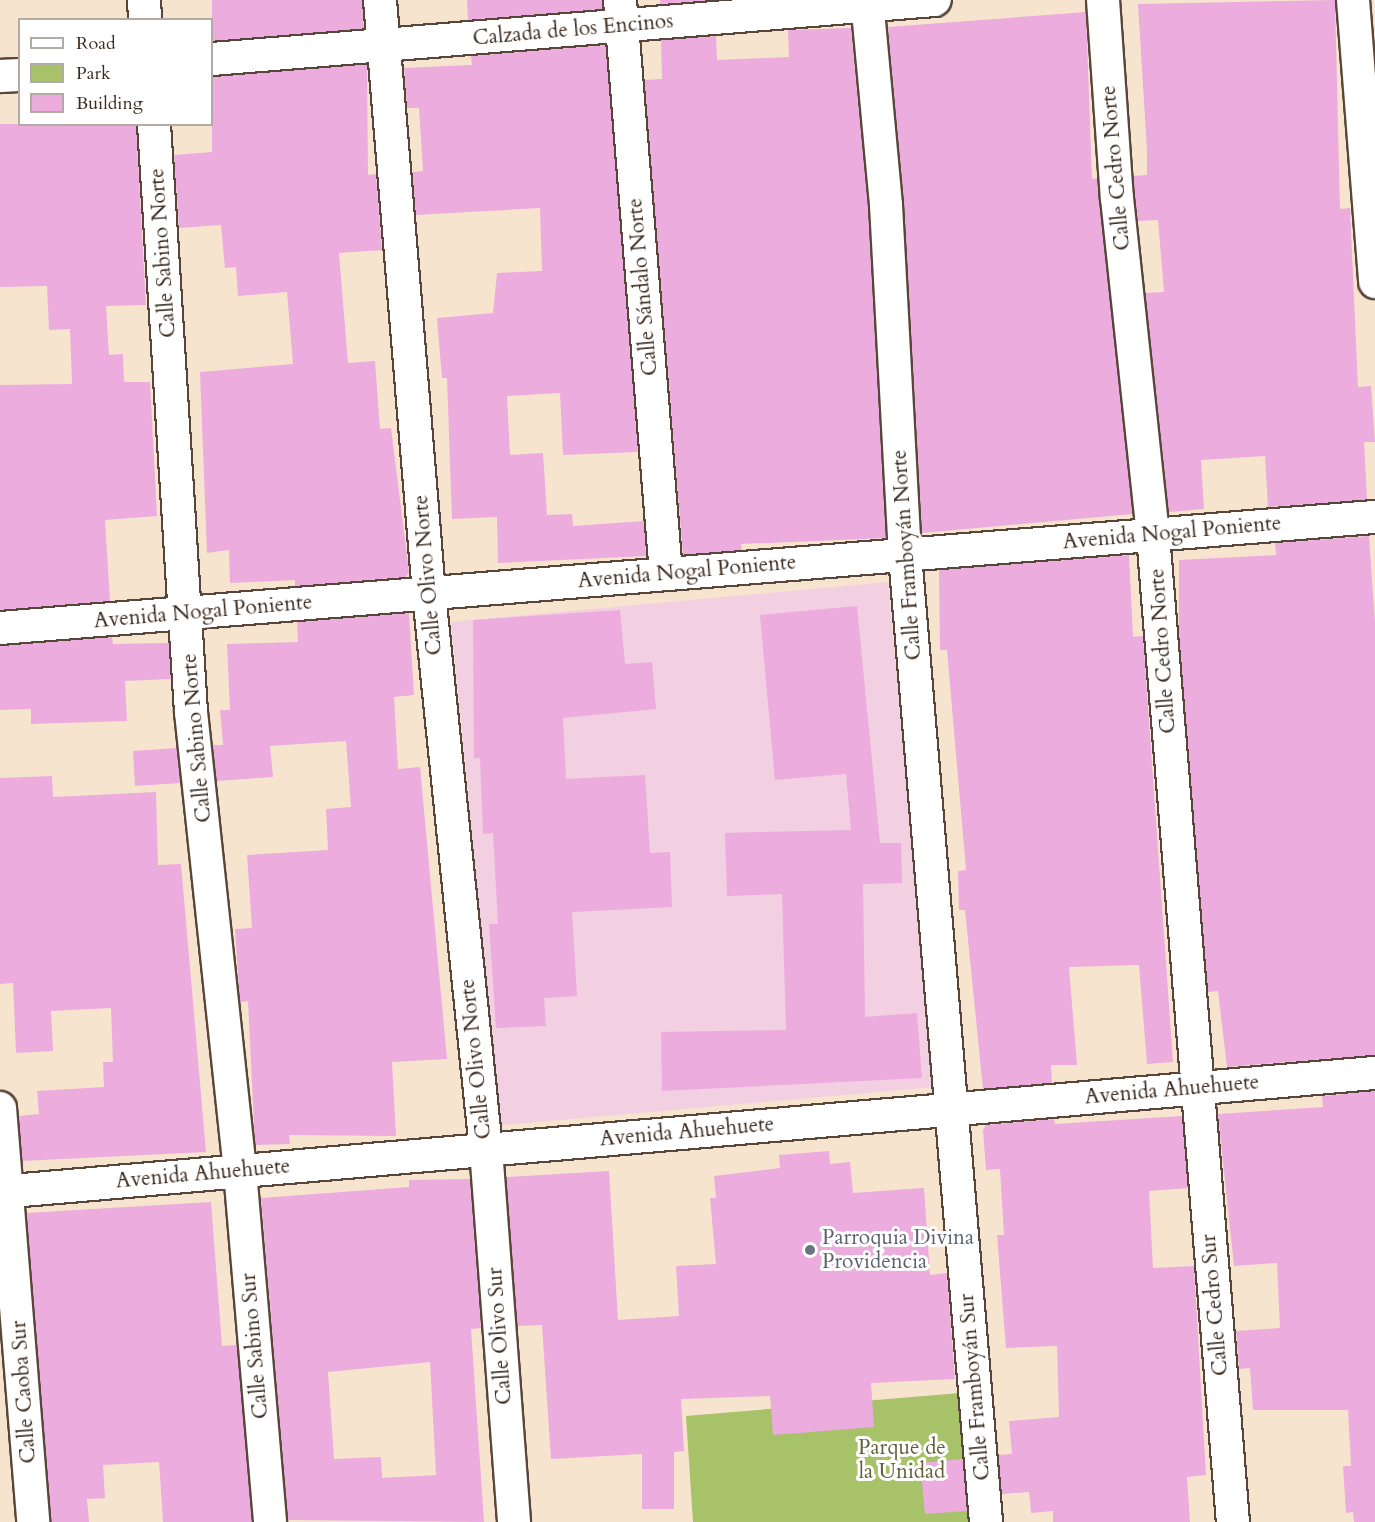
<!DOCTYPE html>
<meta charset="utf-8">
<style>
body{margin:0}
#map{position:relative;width:1375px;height:1522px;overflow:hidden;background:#f7e4cf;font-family:Cardo,serif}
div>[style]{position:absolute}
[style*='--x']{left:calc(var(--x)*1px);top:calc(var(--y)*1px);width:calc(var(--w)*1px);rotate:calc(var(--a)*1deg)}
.built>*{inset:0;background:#f2cfe1}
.green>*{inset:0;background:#a7c269}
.building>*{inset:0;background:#ecacde}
.roads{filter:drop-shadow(2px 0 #574639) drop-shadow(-2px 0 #574639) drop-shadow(0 2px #574639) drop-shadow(0 -2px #574639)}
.minor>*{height:32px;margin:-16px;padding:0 16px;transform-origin:16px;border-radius:16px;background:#fff}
.dots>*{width:16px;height:16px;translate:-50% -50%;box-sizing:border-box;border:3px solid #fff;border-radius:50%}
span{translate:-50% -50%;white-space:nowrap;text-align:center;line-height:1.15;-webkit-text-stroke:6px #fff;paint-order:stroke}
.street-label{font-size:21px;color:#3b2a1e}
.worship-label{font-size:21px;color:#5b616d}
.left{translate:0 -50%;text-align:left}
.park-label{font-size:21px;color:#615f38}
.legend{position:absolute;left:18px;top:18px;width:195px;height:108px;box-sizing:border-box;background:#fff;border:2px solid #b1aaa5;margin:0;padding:8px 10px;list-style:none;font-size:18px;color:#3b2a1e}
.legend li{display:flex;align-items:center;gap:12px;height:30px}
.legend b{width:30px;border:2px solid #b1aaa5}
</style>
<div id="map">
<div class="built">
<div style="clip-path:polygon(888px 582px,935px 1087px,501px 1125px,451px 622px)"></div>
</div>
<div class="green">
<div style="clip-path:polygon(960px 1393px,971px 1522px,693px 1522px,686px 1416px)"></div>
</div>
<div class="building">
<div style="clip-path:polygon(212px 0,362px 0,364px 29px,212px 41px)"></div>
<div style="clip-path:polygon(467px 0,602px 0,603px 9px,468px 20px)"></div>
<div style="clip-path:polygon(660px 0,714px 0,660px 4px)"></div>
<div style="clip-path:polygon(1335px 0,1340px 209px,1350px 208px,1358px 387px,1371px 386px,1375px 442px,1364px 442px,1367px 500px,1268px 507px,1265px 456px,1201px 460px,1204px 509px,1169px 512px,1145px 293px,1164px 292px,1158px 220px,1138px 221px,1133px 176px,1147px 175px,1147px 151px,1138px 4px)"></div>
<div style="clip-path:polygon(1086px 12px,1092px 179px,1098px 178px,1133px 514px,922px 533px,904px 204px,888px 27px)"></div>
<div style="clip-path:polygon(851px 28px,868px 206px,886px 538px,741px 544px,742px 550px,683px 555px,644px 80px,662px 79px,661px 40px,716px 36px,717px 60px,789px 57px,788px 30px)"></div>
<div style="clip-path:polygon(606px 45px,638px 452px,563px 455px,560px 393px,507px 396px,510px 455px,543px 453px,547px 515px,572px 514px,573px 526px,644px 521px,646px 556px,498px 563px,497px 517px,452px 519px,447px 378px,442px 378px,437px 318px,493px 313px,497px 273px,542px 271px,540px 208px,416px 215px,412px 172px,423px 171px,419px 108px,407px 108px,404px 68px,472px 65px,471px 56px)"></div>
<div style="clip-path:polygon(367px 64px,368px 175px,376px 174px,382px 250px,339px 253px,348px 363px,375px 361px,380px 429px,391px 428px,409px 572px,406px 577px,295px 586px,295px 580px,230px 583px,229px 550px,207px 553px,200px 372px,293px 364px,287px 292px,238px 296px,236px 267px,225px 268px,221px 225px,179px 228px,174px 155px,212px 152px,212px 77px)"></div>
<div style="clip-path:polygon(0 124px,136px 124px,146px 305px,106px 306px,109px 355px,123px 354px,124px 382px,150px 382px,157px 516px,105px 520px,110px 601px,0 610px,0 385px,72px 384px,70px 329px,49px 330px,47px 286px,0 287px)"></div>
<div style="clip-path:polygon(1369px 536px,1375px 623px,1375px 1055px,1227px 1067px,1218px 991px,1208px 992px,1179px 635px,1179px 560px,1276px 555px,1275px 543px)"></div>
<div style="clip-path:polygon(1129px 555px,1133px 637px,1143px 636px,1173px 1062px,1147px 1064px,1139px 965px,1069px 967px,1077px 1065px,1051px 1065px,1052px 1083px,983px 1089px,965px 910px,959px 910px,958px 871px,966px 870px,947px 650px,940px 650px,939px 570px)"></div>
<div style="clip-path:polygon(857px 606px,880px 843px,901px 843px,902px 883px,863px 884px,865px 1017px,917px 1013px,922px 1078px,662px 1091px,661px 1032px,786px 1030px,782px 894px,727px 896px,725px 833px,851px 830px,846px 774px,775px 780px,760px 615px)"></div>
<div style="clip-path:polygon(620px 610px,625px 664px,652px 662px,656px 709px,563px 718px,566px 779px,645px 775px,650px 853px,670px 852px,672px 907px,572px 912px,577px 996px,544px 998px,546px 1026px,496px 1028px,489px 924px,498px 924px,493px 833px,483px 834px,480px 758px,474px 758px,473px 620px)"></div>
<div style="clip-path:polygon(409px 613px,414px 695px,394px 697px,398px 769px,420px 767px,447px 1059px,392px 1062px,396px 1136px,289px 1135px,290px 1144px,255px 1145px,248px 1001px,240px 1002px,235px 929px,252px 928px,247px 855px,328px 850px,326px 809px,351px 807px,346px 741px,270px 746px,273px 777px,216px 781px,213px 745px,223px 745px,220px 710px,230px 710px,227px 644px,298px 642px,297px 622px)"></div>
<div style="clip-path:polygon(112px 637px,113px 644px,169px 643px,171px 679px,125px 681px,127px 721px,31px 724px,31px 709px,0 710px,0 646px)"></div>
<div style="clip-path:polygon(177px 748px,181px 783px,135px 786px,133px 751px)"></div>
<div style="clip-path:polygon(52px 776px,53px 797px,156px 792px,158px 865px,181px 864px,206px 1152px,22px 1161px,19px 1116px,39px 1114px,37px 1091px,104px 1087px,103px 1062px,113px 1062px,111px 1008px,51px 1011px,53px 1051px,16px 1053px,13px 983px,0 984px,0 778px)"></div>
<div style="clip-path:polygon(1375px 1091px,1375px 1522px,1354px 1522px,1353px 1512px,1346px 1513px,1343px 1466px,1351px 1466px,1348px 1410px,1253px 1410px,1250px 1368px,1239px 1369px,1236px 1331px,1280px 1328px,1277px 1263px,1234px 1266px,1218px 1114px,1323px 1107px,1322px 1096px)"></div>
<div style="clip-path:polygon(1182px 1116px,1188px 1188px,1149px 1191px,1153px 1268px,1194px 1266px,1206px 1475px,1187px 1477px,1190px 1522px,1053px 1522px,1053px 1511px,1031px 1513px,1029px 1492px,1002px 1494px,998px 1455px,1012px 1454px,1009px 1421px,1059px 1417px,1057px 1346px,1006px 1348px,997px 1235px,1004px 1235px,1000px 1169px,986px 1170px,983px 1130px,986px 1125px,1054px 1119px,1055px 1124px)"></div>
<div style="clip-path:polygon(829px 1151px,830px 1164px,850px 1162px,853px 1193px,924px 1188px,930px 1275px,947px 1273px,955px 1379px,871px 1383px,874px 1427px,773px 1435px,770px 1396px,681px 1399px,684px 1451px,674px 1452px,674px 1509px,642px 1509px,642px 1454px,551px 1459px,542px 1325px,517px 1326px,506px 1177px,609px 1171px,618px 1320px,679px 1316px,676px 1266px,716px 1264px,710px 1198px,716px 1198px,714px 1176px,780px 1168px,779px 1155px)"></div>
<div style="clip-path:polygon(evenodd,470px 1179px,481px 1328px,471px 1329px,484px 1522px,288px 1520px,261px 1198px,409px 1187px,409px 1180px,470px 1179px,430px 1362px,436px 1475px,382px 1478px,381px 1457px,334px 1459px,328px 1372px,430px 1362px)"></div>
<div style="clip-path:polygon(211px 1202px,222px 1346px,237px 1345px,252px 1522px,163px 1522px,159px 1462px,103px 1465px,105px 1498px,87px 1499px,89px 1522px,51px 1522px,26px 1213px)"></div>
<div style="clip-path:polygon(963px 1459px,967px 1511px,925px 1514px,920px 1463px)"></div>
</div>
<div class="roads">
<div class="minor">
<div style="--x:144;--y:0;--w:20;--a:87"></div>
<div style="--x:380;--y:0;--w:596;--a:85.28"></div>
<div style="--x:429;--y:594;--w:558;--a:84.14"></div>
<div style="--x:486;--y:1149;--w:374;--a:85.7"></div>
<div style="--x:620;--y:0;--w:576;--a:85.42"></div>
<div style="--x:867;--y:0;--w:206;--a:84.7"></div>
<div style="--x:886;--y:205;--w:351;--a:86.9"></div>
<div style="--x:905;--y:555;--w:970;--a:85.21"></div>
<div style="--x:1103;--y:0;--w:198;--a:86"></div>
<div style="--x:1117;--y:198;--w:339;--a:83.9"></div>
<div style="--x:1153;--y:535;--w:990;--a:85.37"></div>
<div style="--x:1353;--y:0;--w:283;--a:85.5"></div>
<div style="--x:212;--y:59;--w:725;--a:-4.67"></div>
<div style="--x:0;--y:76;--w:20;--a:-3"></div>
<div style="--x:154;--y:124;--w:589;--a:86.4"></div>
<div style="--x:191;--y:712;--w:462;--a:83.9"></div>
<div style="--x:240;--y:1171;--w:352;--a:85.1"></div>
<div style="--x:0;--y:628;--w:1379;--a:-4.62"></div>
<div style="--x:0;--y:1108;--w:415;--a:85.4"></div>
<div style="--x:0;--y:1192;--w:1380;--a:-4.95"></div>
</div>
</div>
<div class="dots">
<div style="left:810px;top:1250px;background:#6b7280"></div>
</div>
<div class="street-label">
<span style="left:573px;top:30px;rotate:-5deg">Calzada de los Encinos</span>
<span style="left:1116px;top:168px;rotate:-95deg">Calle Cedro Norte</span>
<span style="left:163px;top:253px;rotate:-94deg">Calle Sabino Norte</span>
<span style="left:643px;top:287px;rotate:-95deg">Calle Sándalo Norte</span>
<span style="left:1172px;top:533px;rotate:-5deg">Avenida Nogal Poniente</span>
<span style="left:907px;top:555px;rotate:-94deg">Calle Framboyán Norte</span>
<span style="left:687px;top:572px;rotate:-5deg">Avenida Nogal Poniente</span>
<span style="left:428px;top:575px;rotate:-95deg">Calle Olivo Norte</span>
<span style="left:203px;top:612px;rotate:-5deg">Avenida Nogal Poniente</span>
<span style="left:1163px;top:651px;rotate:-94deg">Calle Cedro Norte</span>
<span style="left:197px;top:738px;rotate:-95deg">Calle Sabino Norte</span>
<span style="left:476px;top:1059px;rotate:-96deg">Calle Olivo Norte</span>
<span style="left:1172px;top:1090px;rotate:-5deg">Avenida Ahuehuete</span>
<span style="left:687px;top:1132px;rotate:-5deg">Avenida Ahuehuete</span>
<span style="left:203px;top:1174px;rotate:-5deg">Avenida Ahuehuete</span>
<span style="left:1215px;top:1305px;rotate:-95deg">Calle Cedro Sur</span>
<span style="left:500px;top:1336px;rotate:-94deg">Calle Olivo Sur</span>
<span style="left:255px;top:1346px;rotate:-95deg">Calle Sabino Sur</span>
<span style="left:975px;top:1387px;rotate:-95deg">Calle Framboyán Sur</span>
<span style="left:24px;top:1392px;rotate:-94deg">Calle Caoba Sur</span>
</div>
<div class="worship-label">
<span class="left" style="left:822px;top:1250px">Parroquia Divina<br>Providencia</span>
</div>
<div class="park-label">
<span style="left:902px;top:1460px">Parque de<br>la Unidad</span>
</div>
<ul class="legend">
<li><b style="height:8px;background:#fff"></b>Road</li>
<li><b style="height:16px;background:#a7c269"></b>Park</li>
<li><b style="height:16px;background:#ecacde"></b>Building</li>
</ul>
</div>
